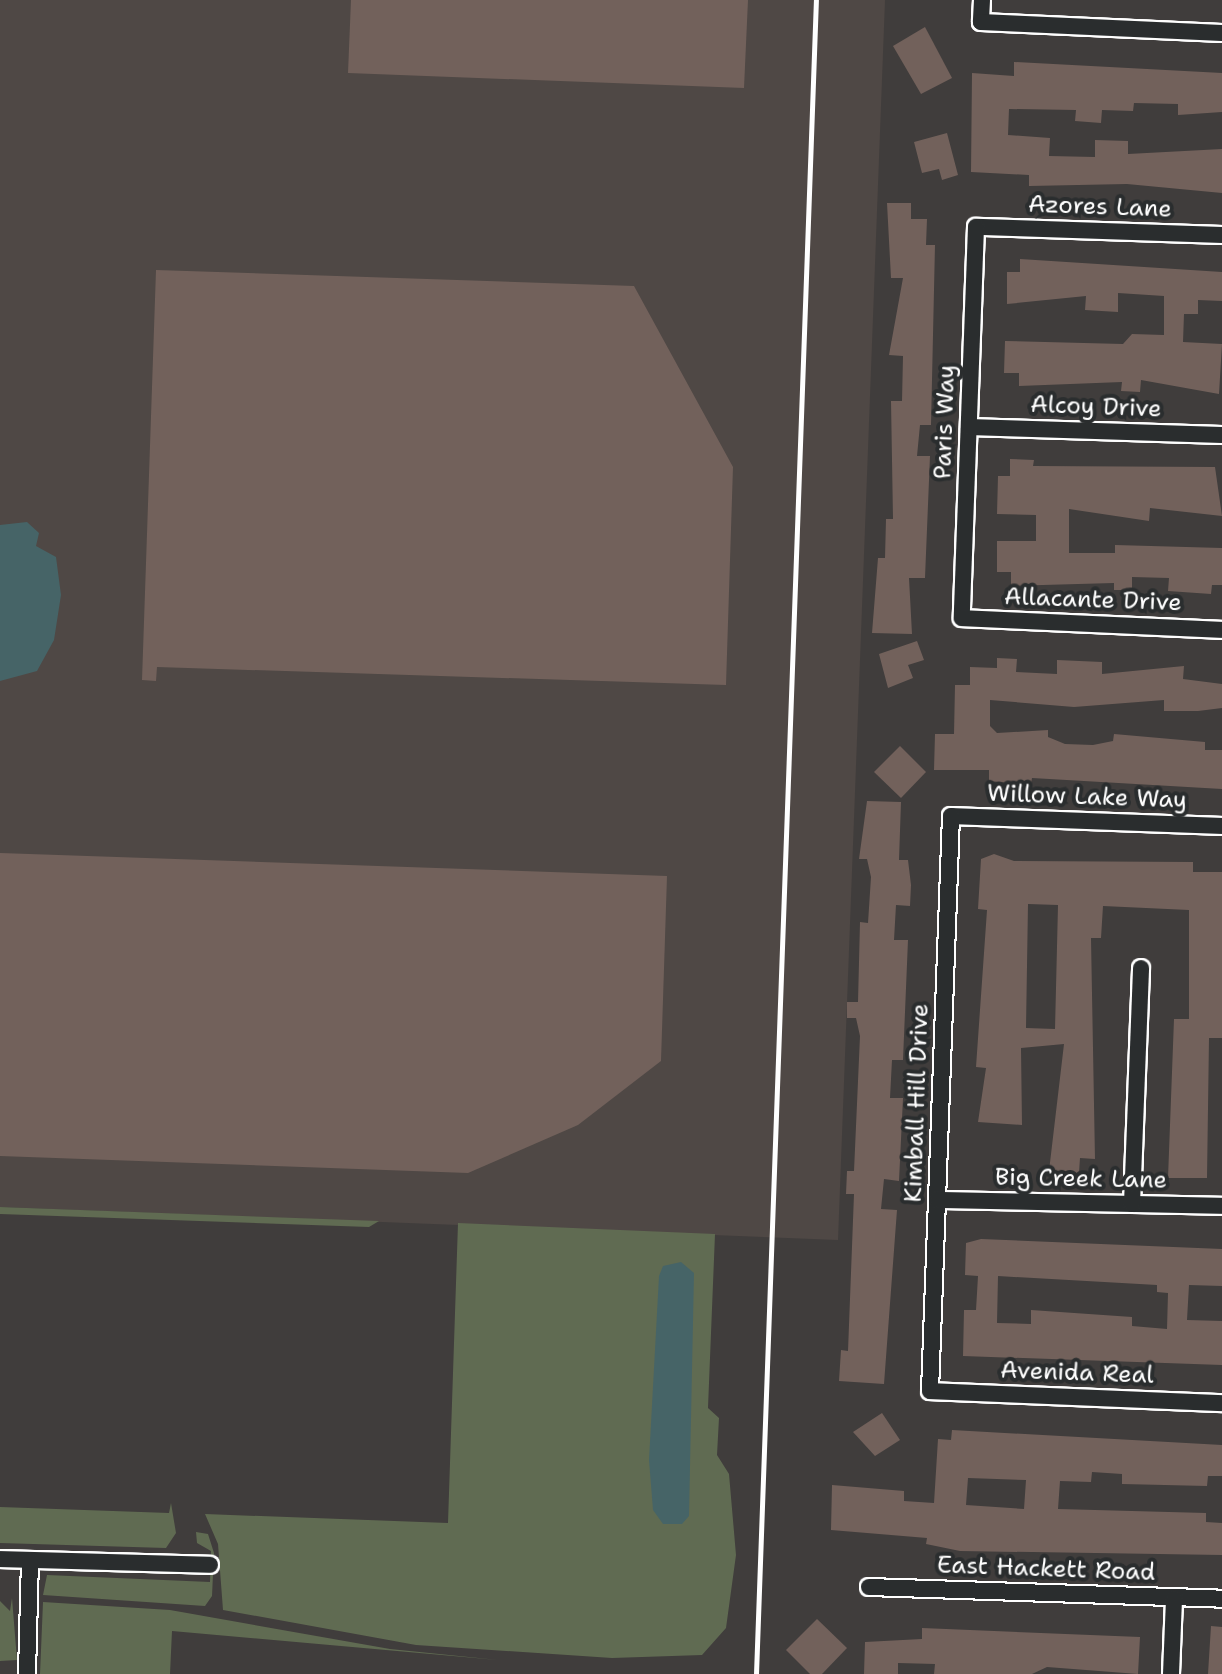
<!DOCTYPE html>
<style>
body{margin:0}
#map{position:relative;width:1222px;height:1674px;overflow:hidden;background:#403d3c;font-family:"Shantell Sans",sans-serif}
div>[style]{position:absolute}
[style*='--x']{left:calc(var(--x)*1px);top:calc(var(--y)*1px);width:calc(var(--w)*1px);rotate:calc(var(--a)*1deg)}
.built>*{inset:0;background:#4f4845}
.green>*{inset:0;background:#606b52}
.water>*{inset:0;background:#466467}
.building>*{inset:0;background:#72615b}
.roads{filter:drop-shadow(2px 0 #fff) drop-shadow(-2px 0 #fff) drop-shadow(0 2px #fff) drop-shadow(0 -2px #fff)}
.street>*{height:16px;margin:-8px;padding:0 8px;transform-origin:8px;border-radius:8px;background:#2a2d2e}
.rail>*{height:5px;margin:-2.5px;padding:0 2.5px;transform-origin:2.5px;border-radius:2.5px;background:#fff}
span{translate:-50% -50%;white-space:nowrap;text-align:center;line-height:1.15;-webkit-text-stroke:8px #2a2d2e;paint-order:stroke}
.street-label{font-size:24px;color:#fff}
</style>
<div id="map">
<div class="built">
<div style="clip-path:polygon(0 0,885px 0,838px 1240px,0 1207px)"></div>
</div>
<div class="green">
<div style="clip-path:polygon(0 1207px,379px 1221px,369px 1227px,0 1214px)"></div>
<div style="clip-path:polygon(458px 1223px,715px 1234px,708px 1408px,719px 1418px,717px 1455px,729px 1474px,736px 1555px,726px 1628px,702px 1655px,612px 1658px,416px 1645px,223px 1610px,218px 1544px,205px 1514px,448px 1523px)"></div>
<div style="clip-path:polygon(171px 1503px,176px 1533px,166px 1548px,0 1543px,0 1507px,169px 1513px)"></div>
<div style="clip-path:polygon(196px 1532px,208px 1534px,214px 1553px,212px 1596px,205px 1606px,43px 1595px,47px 1575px,210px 1582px,211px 1551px,197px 1543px)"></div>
<div style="clip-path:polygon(12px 1598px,17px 1660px,0 1661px,0 1601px,10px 1611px)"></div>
<div style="clip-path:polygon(43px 1602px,170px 1610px,390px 1649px,498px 1660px,172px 1631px,170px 1674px,40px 1674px)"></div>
</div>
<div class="water">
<div style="clip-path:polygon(27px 522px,39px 533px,36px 546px,56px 557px,61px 595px,54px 640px,37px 671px,0 681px,0 525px)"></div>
<div style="clip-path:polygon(681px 1262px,694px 1273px,689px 1516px,682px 1524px,663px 1524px,653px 1510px,649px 1460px,659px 1276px,663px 1266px)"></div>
</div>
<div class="building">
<div style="clip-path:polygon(351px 0,748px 0,744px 88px,348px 73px)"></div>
<div style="clip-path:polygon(925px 27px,952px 78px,921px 94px,893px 46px)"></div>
<div style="clip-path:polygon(1014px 62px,1222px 73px,1222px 112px,1178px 115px,1178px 104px,1134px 103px,1133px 111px,1102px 110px,1101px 123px,1075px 121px,1076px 110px,1009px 109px,1008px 135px,1050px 138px,1049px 156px,1095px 157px,1095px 140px,1128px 141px,1128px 154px,1222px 149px,1222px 193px,1127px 184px,1029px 186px,1029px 175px,971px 172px,972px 73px,1014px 76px)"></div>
<div style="clip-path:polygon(947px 133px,958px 175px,942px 180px,939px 169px,922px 173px,914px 142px)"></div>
<div style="clip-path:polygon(887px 203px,911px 203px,911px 219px,927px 219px,926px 245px,935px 245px,931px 425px,920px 425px,917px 456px,930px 456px,925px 578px,909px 578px,912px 634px,872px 633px,878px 558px,885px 558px,886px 519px,893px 519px,891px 401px,902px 401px,903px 356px,889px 355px,903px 278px,891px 278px)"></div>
<div style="clip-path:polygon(1020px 259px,1222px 272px,1222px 301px,1198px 300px,1198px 314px,1184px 314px,1183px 342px,1222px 344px,1219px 394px,1141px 380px,1140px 392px,1121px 391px,1122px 382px,1019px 386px,1019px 373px,1004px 373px,1005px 341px,1123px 344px,1132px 334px,1164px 335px,1164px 296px,1118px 293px,1118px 312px,1085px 310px,1086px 296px,1007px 304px,1007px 272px,1020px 272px)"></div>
<div style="clip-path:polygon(156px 270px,634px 286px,733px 467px,726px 685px,157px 667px,156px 681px,142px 680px)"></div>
<div style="clip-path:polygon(1010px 459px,1034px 460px,1033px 466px,1215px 467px,1222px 516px,1150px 508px,1149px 521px,1069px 509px,1069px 553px,1115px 553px,1115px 545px,1222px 548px,1222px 585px,1212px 585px,1211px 594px,1168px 591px,1169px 578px,1132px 577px,1132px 590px,1114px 590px,1114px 583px,1011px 586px,1011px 572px,997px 572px,997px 541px,1036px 541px,1036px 515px,997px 514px,998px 476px,1010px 476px)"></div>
<div style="clip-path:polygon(917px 641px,924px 660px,908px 665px,913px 678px,888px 688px,879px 654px)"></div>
<div style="clip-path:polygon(997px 658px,1017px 659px,1016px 672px,1057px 674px,1057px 660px,1102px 662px,1102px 674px,1184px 666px,1183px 679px,1222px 684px,1222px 708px,1198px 711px,1164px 711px,1164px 700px,1074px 707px,990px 700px,990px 726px,997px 733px,1048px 730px,1048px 737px,1065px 744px,1093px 745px,1113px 741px,1114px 734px,1205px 742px,1205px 750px,1222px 750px,1222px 789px,1032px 778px,1031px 784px,1012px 783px,989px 781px,989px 770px,934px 770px,935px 734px,954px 734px,955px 685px,970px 685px,970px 667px,997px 668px)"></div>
<div style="clip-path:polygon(900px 746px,926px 772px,901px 798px,874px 772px)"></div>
<div style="clip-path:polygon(867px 801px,901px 802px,899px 860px,908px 860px,911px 885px,910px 906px,896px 905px,894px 940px,908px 940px,903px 1060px,892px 1060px,890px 1098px,903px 1098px,899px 1181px,884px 1179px,881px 1209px,897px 1210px,884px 1384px,839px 1381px,841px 1350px,848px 1351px,854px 1194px,846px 1194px,847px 1171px,854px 1171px,860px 1036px,856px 1018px,847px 1018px,847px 1002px,858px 1002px,860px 922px,868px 923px,871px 877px,867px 859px,859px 859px)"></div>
<div style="clip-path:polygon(0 853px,667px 876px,661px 1061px,578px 1125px,468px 1173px,0 1156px)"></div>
<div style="clip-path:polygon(evenodd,994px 854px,1014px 861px,1193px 862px,1193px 872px,1222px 872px,1222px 1038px,1209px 1038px,1207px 1178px,1168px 1178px,1174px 1019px,1189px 1019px,1189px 910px,1103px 906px,1101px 938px,1091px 938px,1095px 1159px,1080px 1158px,1079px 1173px,1049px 1171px,1064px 1044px,1021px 1048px,1022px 1125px,978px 1122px,986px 1068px,976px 1067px,987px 910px,978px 909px,981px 859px,994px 854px,1028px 904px,1058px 905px,1055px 1029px,1026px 1028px,1028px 904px)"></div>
<div style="clip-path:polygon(evenodd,981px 1239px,1222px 1249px,1222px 1286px,1189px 1285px,1187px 1320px,1222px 1321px,1222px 1365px,963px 1356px,964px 1310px,976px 1310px,978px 1276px,965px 1275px,966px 1243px,981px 1239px,998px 1276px,1157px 1285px,1157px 1292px,1168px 1293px,1167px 1329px,1132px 1326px,1132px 1317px,1031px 1310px,1031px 1324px,997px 1323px,998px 1276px)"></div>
<div style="clip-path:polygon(882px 1413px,900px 1440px,875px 1456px,853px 1432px)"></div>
<div style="clip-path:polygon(evenodd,952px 1430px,1222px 1445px,1222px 1476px,1208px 1476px,1207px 1486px,1122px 1484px,1122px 1474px,1092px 1472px,1091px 1482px,1060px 1481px,1058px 1509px,1206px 1513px,1206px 1522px,1222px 1523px,1222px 1555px,960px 1551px,926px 1544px,927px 1538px,831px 1530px,832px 1485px,904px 1491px,904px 1501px,934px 1503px,938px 1439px,951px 1440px,952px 1430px,968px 1478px,1026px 1480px,1024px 1509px,966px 1505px,968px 1478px)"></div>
<div style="clip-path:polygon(817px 1619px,847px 1648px,822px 1674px,810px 1674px,786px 1650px)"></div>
<div style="clip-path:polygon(1211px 1626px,1222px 1627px,1222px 1674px,1208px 1674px)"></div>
<div style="clip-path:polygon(922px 1628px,1140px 1637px,1138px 1674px,1047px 1667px,1032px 1674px,934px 1674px,935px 1664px,898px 1663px,898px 1674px,864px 1674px,865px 1642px,922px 1639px)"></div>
</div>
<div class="roads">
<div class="street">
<div style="--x:982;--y:0;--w:22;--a:93"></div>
<div style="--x:981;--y:22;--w:241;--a:2.6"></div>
<div style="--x:1222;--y:235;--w:246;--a:-178.1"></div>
<div style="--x:976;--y:227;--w:391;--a:92.1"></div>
<div style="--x:962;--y:618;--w:260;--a:2.6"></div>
<div style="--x:969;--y:427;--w:253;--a:1.8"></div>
<div style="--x:1222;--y:826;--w:271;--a:-177.9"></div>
<div style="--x:951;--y:816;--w:575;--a:92.09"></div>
<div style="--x:930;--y:1391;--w:292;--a:2.4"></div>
<div style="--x:938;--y:1200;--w:284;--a:1.2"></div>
<div style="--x:1132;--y:1204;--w:236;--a:-87.8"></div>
<div style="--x:0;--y:1559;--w:210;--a:1.6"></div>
<div style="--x:869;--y:1587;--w:353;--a:1.9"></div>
<div style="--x:27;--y:1674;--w:114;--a:-88.5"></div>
<div style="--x:1171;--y:1674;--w:76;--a:-87.7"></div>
</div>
</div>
<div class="rail">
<div style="--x:756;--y:1674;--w:1675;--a:-87.95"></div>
</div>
<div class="street-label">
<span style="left:1100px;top:207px;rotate:2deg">Azores Lane</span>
<span style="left:1096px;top:407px;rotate:2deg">Alcoy Drive</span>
<span style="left:945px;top:422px;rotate:-88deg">Paris Way</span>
<span style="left:1093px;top:600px;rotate:2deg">Allacante Drive</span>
<span style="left:1087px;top:797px;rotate:2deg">Willow Lake Way</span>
<span style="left:917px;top:1103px;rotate:-88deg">Kimball Hill Drive</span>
<span style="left:1081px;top:1179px;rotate:1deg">Big Creek Lane</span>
<span style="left:1077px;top:1373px;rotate:2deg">Avenida Real</span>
<span style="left:1046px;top:1569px;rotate:2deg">East Hackett Road</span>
</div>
</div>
